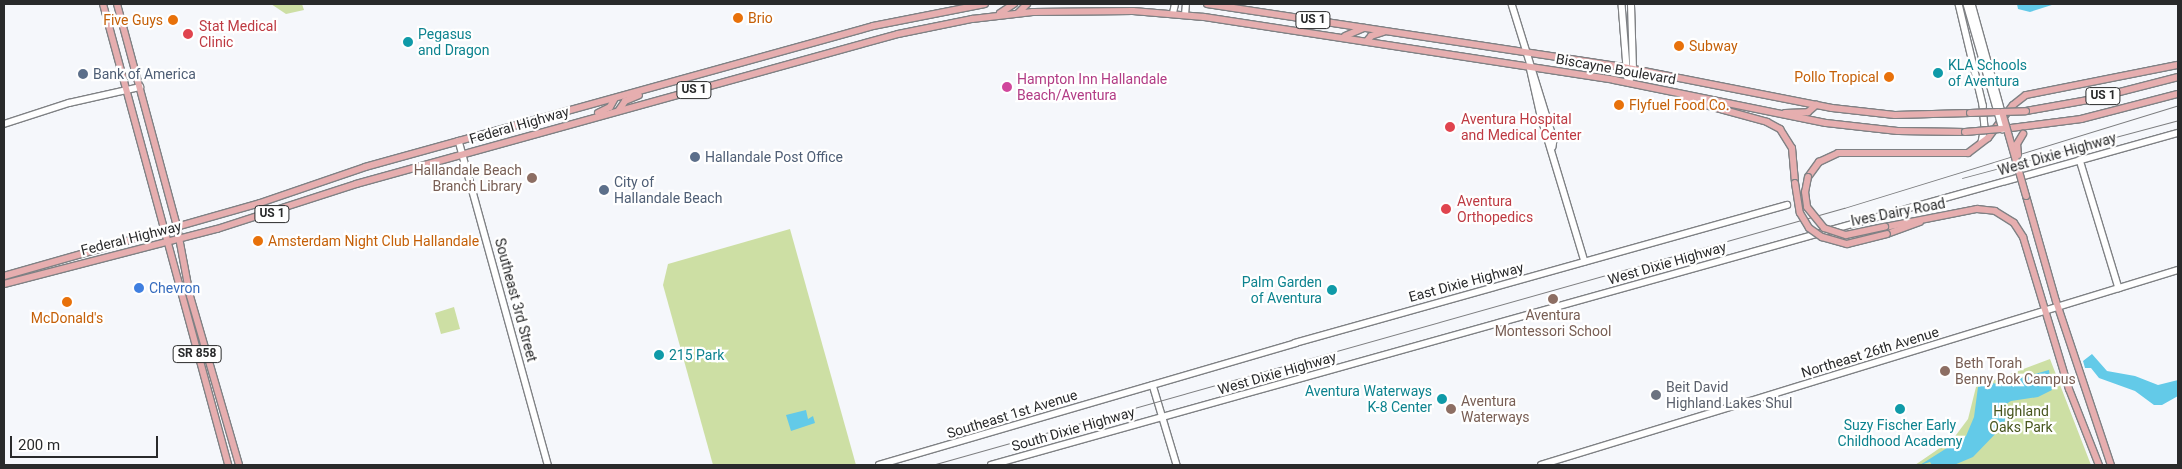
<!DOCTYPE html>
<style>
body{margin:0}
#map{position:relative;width:2182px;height:469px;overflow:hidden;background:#f5f7fb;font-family:Roboto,sans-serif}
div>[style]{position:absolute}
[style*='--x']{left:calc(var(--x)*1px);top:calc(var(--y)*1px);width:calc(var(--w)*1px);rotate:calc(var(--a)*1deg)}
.green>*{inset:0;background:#cddfa4}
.water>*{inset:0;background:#63cae8}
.roads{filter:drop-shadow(1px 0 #7f8184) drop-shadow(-1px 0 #7f8184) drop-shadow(0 1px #7f8184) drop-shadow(0 -1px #7f8184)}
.secondary>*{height:5.5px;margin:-2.75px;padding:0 2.75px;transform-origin:2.75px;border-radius:2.75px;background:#fff}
.primary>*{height:6px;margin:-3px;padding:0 3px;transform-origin:3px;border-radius:3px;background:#e6aeaf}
.rail>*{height:1px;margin:-0.5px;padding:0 0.5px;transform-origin:0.5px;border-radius:0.5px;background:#7c7d7f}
.bridges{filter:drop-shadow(1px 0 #7f8184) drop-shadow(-1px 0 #7f8184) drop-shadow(0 1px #7f8184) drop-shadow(0 -1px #7f8184)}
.secondary-bridge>*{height:5.5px;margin:-2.75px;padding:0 2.75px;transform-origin:2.75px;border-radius:2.75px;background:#fff}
.primary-bridge>*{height:6px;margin:-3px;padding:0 3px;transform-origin:3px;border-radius:3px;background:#e6aeaf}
.dots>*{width:14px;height:14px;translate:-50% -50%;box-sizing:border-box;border:2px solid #fff;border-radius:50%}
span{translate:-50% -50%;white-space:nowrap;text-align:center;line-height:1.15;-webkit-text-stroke:4.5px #fff;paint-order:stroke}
.shield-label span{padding:1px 4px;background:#fff;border:1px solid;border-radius:4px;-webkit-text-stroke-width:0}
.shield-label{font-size:12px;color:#292a2b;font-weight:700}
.food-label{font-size:14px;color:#c56008}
.left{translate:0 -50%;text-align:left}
.right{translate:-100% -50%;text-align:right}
.health-label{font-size:14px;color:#be3a42}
.culture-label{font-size:14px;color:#0d838f}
.street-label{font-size:14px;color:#292a2b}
.service-label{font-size:14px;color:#4e5e75}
.hotel-label{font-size:14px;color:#b23c85}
.education-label{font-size:14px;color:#785e54}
.shop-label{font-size:14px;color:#366cbe}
.worship-label{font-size:14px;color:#5b616d}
.park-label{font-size:14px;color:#48561f}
.frame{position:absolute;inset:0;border:5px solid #292a2b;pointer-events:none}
.scale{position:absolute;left:10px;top:436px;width:148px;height:22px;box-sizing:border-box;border:2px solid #292a2b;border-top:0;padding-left:6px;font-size:15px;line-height:18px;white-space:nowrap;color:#292a2b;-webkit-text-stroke:4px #fff;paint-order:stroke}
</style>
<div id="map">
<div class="green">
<div style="clip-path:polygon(271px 4px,302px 4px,304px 10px,286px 14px)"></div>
<div style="clip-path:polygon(790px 229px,856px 465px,713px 465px,663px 285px,668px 264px)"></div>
<div style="clip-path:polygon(454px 307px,460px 329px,441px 334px,435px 313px)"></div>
<div style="clip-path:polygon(2050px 359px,2091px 465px,1915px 465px,1953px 439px,1968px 419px,1976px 387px)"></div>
</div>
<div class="water">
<div style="clip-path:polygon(2017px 4px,2055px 4px,2030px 12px,2018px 9px)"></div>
<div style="clip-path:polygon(2092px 354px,2107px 371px,2135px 376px,2158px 385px,2178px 380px,2178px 396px,2162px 405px,2154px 405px,2135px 391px,2099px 378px,2091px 368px,2085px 368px,2083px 361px)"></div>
<div style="clip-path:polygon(2049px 370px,2052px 390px,2038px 397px,2011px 401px,2003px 406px,2006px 418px,2002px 427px,1973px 457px,1954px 465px,1932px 465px,1930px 462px,1920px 465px,1966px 436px,1974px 417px,1978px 387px,1990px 383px,2000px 384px)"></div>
<div style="clip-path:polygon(806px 410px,808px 419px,813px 416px,815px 423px,791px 431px,786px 415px)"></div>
</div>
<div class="roads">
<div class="secondary">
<div style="--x:1512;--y:4;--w:142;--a:72.8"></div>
<div style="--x:1554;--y:140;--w:7;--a:98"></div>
<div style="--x:1622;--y:4;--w:76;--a:85.5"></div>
<div style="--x:1959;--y:4;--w:104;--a:76.6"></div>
<div style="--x:1983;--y:105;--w:23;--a:85"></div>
<div style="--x:1985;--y:128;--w:14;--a:102"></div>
<div style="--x:1967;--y:4;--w:112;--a:74"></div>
<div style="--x:1972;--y:4;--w:112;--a:74.5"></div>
<div style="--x:1173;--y:13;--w:9;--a:-77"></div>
<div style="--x:1185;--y:15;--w:11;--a:-85"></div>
<div style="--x:1530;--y:67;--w:50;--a:77.3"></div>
<div style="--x:1541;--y:116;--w:152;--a:73.2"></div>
<div style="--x:1629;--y:83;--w:15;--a:-74"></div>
<div style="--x:1633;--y:69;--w:65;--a:-91.8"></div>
<div style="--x:4;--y:124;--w:68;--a:-17.9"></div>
<div style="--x:69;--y:103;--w:73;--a:-12.7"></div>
<div style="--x:459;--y:141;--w:336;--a:74.6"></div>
<div style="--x:2080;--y:160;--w:134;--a:73.1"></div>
<div style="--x:1153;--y:385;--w:84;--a:73.3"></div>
<div style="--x:879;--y:465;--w:434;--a:-16.3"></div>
<div style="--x:1295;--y:343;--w:511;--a:-15.67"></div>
<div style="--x:991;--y:465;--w:1233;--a:-15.63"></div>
<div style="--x:1541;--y:465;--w:666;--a:-17.02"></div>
</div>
<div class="primary">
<div style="--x:103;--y:4;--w:478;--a:74.8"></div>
<div style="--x:117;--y:4;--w:231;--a:74.9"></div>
<div style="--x:177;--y:227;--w:70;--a:79.3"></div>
<div style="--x:190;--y:296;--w:176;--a:73.8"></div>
<div style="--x:1207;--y:4;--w:416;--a:8.6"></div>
<div style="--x:1618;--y:66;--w:218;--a:11.1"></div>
<div style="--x:1832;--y:108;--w:63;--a:6.3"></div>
<div style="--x:1895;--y:115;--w:75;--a:-1.5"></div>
<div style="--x:1000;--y:13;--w:17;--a:-33"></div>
<div style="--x:1018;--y:13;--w:13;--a:-45"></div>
<div style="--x:1345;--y:36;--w:21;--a:-23"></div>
<div style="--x:1367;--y:41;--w:6;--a:-51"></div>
<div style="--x:1371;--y:36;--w:13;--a:-18"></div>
<div style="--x:1683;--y:96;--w:9;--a:32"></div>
<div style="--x:1691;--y:101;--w:79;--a:15.4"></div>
<div style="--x:1767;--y:122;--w:15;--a:28"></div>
<div style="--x:1780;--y:129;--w:22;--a:58"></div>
<div style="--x:1792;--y:148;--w:35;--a:85"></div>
<div style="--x:619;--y:110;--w:11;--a:-56"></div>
<div style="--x:625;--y:101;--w:15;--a:-23"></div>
<div style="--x:2026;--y:111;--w:63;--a:-10.1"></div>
<div style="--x:2088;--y:100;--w:93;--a:-14.3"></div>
<div style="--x:598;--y:113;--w:13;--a:-27"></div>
<div style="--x:610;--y:107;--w:10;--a:-61"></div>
<div style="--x:1785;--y:113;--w:23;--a:-2"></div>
<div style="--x:1808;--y:112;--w:11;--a:-41"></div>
<div style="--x:2003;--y:129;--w:79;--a:-7.3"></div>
<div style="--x:2081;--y:119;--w:100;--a:-14.5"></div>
<div style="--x:1808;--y:177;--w:19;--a:-54"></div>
<div style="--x:1819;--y:162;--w:21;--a:-25"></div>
<div style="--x:1838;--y:153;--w:130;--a:0"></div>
<div style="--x:1968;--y:153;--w:25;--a:-37"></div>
<div style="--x:1988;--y:138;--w:41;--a:-52.9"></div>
<div style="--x:2013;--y:105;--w:16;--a:-38"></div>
<div style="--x:2026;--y:95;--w:155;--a:-11.2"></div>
<div style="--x:2026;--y:196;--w:109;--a:74.1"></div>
<div style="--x:2056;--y:301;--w:173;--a:71.5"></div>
<div style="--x:1885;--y:227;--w:94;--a:-11.1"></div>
<div style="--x:1977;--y:209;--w:18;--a:6"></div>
<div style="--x:1995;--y:211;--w:22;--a:32"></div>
<div style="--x:2014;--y:223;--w:17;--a:57"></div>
<div style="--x:2023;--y:237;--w:159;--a:73.2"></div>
<div style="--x:2069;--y:389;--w:82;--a:68.5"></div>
<div style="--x:1887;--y:234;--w:35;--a:-20"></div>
<div style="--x:4;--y:276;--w:266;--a:-15.9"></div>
<div style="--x:260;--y:203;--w:111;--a:-18.9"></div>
<div style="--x:365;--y:167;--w:527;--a:-15.51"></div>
<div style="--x:873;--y:26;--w:114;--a:-11.1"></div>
<div style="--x:4;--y:284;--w:220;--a:-14.5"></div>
<div style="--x:217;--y:229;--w:146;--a:-17.9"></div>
<div style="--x:356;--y:184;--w:562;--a:-15.47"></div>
<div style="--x:898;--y:34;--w:76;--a:-11.5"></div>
<div style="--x:972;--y:19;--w:61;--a:-6.5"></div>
<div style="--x:1033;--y:12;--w:100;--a:-0.6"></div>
<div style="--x:1133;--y:11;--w:71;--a:4.8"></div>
<div style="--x:1204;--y:17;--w:415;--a:8.7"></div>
<div style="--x:1614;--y:80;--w:216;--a:11.5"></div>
<div style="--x:1826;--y:123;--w:72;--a:6.3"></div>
<div style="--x:1898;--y:131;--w:67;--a:0.9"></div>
</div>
</div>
<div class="rail">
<div style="--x:1962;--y:178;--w:224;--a:-15"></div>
<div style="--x:932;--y:465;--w:948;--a:-15.74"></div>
<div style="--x:1844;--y:208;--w:350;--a:-17.1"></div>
</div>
<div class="bridges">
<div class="secondary-bridge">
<div style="--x:1998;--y:112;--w:18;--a:74"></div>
</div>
<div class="primary-bridge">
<div style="--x:1970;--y:113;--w:28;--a:-2"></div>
<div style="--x:1965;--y:132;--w:38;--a:-5"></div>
<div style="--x:2018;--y:155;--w:11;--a:-95"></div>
<div style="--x:2017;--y:144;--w:12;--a:-59"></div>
<div style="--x:1808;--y:177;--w:15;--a:101"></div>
<div style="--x:1805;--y:192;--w:15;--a:82"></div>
<div style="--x:1807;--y:207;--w:27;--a:51"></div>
<div style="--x:1824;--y:228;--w:23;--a:18"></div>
<div style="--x:1846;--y:235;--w:40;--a:-12"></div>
<div style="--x:1795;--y:183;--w:30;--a:81"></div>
<div style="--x:1800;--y:213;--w:17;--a:59"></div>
<div style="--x:1809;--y:228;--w:16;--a:35"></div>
<div style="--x:1822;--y:237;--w:26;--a:16"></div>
<div style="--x:1847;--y:244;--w:41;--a:-14"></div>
<div style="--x:2026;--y:196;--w:87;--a:-105.9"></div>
<div style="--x:2002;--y:112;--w:24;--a:-2"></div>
</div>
</div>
<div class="dots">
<div style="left:738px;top:18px;background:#e8710a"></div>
<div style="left:173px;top:20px;background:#e8710a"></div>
<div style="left:188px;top:34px;background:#e0444e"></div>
<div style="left:408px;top:42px;background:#0f9aa8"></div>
<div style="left:1679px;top:46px;background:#e8710a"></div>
<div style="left:1938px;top:73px;background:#0f9aa8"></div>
<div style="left:83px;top:74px;background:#5c6f8a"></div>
<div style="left:1889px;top:77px;background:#e8710a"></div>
<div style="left:1007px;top:87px;background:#d1479c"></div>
<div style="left:1619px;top:105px;background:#e8710a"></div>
<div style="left:1450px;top:127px;background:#e0444e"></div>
<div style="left:695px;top:157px;background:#5c6f8a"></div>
<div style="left:532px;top:178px;background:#8d6e63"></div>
<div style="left:604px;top:190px;background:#5c6f8a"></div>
<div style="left:1446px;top:209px;background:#e0444e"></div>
<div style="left:258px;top:241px;background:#e8710a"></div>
<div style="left:139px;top:288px;background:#3f7fe0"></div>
<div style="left:1332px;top:290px;background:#0f9aa8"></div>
<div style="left:1553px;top:299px;background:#8d6e63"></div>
<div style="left:67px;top:302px;background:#e8710a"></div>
<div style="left:659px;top:355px;background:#0f9aa8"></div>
<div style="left:1945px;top:371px;background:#8d6e63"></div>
<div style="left:1656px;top:395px;background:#6b7280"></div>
<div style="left:1442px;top:399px;background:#0f9aa8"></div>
<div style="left:1451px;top:409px;background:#8d6e63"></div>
<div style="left:1900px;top:409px;background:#0f9aa8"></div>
</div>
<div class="shield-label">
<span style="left:1313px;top:20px">US 1</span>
<span style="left:694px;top:90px">US 1</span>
<span style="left:2103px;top:96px">US 1</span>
<span style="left:272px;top:214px">US 1</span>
<span style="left:197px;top:354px">SR 858</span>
</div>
<div class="food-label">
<span class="left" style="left:748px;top:18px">Brio</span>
<span class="right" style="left:163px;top:20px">Five Guys</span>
<span class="left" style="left:1689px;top:46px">Subway</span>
<span class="right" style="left:1879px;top:77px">Pollo Tropical</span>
<span class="left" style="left:1629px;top:105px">Flyfuel Food Co.</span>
<span class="left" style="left:268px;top:241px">Amsterdam Night Club Hallandale</span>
<span style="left:67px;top:318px">McDonald's</span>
</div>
<div class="health-label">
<span class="left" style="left:199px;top:34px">Stat Medical<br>Clinic</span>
<span class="left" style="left:1461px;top:127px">Aventura Hospital<br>and Medical Center</span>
<span class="left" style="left:1457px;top:209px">Aventura<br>Orthopedics</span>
</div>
<div class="culture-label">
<span class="left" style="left:418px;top:42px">Pegasus<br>and Dragon</span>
<span class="left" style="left:1948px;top:73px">KLA Schools<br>of Aventura</span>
<span class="right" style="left:1322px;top:290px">Palm Garden<br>of Aventura</span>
<span class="left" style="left:669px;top:355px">215 Park</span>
<span class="right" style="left:1432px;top:399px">Aventura Waterways<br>K-8 Center</span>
<span style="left:1900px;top:433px">Suzy Fischer Early<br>Childhood Academy</span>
</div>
<div class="street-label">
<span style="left:1616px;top:69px;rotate:10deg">Biscayne Boulevard</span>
<span style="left:519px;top:125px;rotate:-16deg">Federal Highway</span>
<span style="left:2057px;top:154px;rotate:-16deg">West Dixie Highway</span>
<span style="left:1898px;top:212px;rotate:-11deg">Ives Dairy Road</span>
<span style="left:131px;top:238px;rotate:-14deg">Federal Highway</span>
<span style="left:1667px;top:263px;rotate:-16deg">West Dixie Highway</span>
<span style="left:1466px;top:282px;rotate:-15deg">East Dixie Highway</span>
<span style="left:516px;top:300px;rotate:75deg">Southeast 3rd Street</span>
<span style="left:1870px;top:352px;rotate:-17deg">Northeast 26th Avenue</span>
<span style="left:1277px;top:373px;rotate:-16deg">West Dixie Highway</span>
<span style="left:1012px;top:414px;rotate:-17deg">Southeast 1st Avenue</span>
<span style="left:1073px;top:429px;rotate:-16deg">South Dixie Highway</span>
</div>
<div class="service-label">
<span class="left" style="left:93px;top:74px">Bank of America</span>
<span class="left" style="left:705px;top:157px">Hallandale Post Office</span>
<span class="left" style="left:614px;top:190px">City of<br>Hallandale Beach</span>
</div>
<div class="hotel-label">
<span class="left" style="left:1017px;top:87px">Hampton Inn Hallandale<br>Beach/Aventura</span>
</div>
<div class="education-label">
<span class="right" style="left:522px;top:178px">Hallandale Beach<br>Branch Library</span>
<span style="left:1553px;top:323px">Aventura<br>Montessori School</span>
<span class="left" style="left:1955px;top:371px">Beth Torah<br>Benny Rok Campus</span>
<span class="left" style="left:1461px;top:409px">Aventura<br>Waterways</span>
</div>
<div class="shop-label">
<span class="left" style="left:149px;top:288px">Chevron</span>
</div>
<div class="worship-label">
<span class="left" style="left:1666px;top:395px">Beit David<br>Highland Lakes Shul</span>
</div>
<div class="park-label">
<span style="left:2021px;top:419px">Highland<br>Oaks Park</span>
</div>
<div class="frame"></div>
<div class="scale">200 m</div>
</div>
